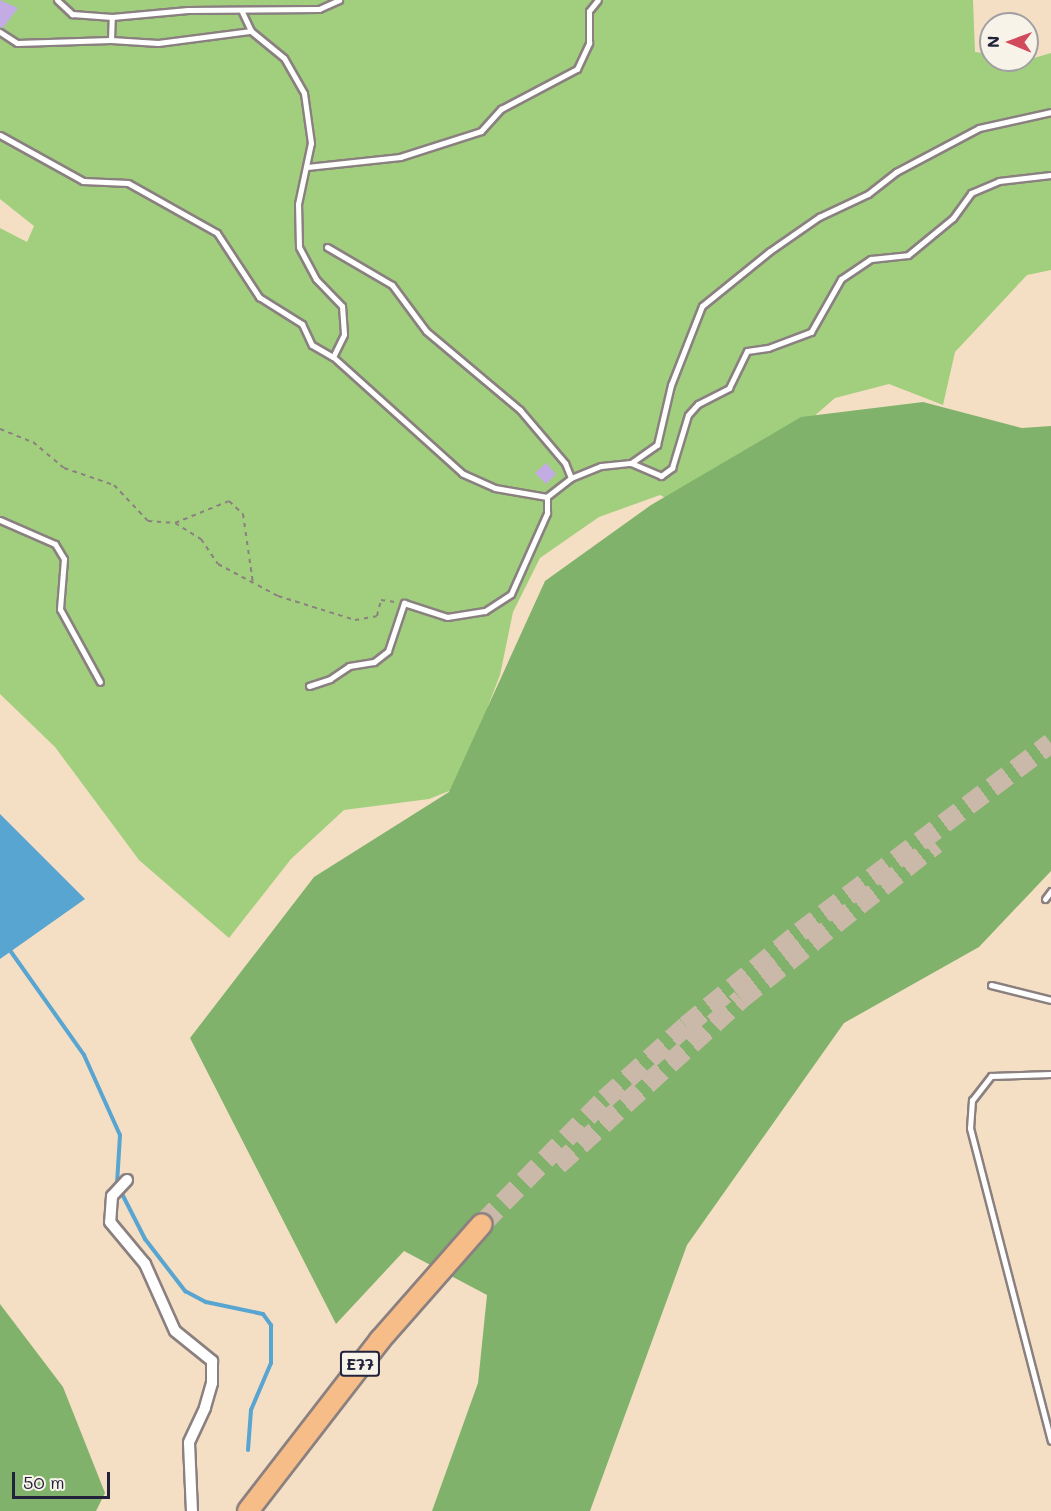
<!DOCTYPE html>
<style>
body{margin:0}
#map{position:relative;width:1051px;height:1511px;overflow:hidden;background:#f4dfc4;font-family:Mali,sans-serif}
div>[style]{position:absolute}
[style*='--x']{left:calc(var(--x)*1px);top:calc(var(--y)*1px);width:calc(var(--w)*1px);rotate:calc(var(--a)*1deg)}
.green>*{inset:0;background:#a1cf7d}
.forest>*{inset:0;background:#80b26c}
.water>*{inset:0;background:#57a5d0}
.stream>*{height:4px;margin:-2px;padding:0 2px;transform-origin:2px;border-radius:2px;background:#57a5d0}
.building>*{inset:0;background:#c3abe3}
.highway-tunnel>*{height:20px;margin-top:-10px;transform-origin:0;background:repeating-linear-gradient(90deg,#cab9a9 0 20px,transparent 0 30px)}
.path>*{height:2px;margin-top:-1px;transform-origin:0;background:repeating-linear-gradient(90deg,#8b8080 0 4.5px,transparent 0 9px)}
.roads{filter:drop-shadow(2px 0 #8b8080) drop-shadow(-2px 0 #8b8080) drop-shadow(0 2px #8b8080) drop-shadow(0 -2px #8b8080)}
.lane>*{height:5px;margin:-2.5px;padding:0 2.5px;transform-origin:2.5px;border-radius:2.5px;background:#fff}
.street>*{height:10px;margin:-5px;padding:0 5px;transform-origin:5px;border-radius:5px;background:#fff}
.highway>*{height:20px;margin:-10px;padding:0 10px;transform-origin:10px;border-radius:10px;background:#f7bd88}
span{translate:-50% -50%;white-space:nowrap;text-align:center;line-height:1.15;-webkit-text-stroke:6px #f7f3e8;paint-order:stroke}
.shield-label span{padding:2px 4px;background:#f7f3e8;border:2px solid;border-radius:4px;-webkit-text-stroke-width:0}
.shield-label{font-size:16px;color:#22223b;font-weight:700}
.north{position:absolute;left:979px;top:12px;width:60px;height:60px;box-sizing:border-box;background:#f7f3e8;border:2px solid #a29fa3;border-radius:50%;rotate:271deg;font-size:16px;font-weight:700;line-height:24px;text-align:center;color:#22223b}
.north::after{content:'';display:block;margin:auto;width:21px;height:27px;background:#d1495b;clip-path:polygon(50% 0,100% 100%,50% 72%,0 100%)}
.scale{position:absolute;left:12px;top:1472px;width:98px;height:27px;box-sizing:border-box;border:3px solid #22223b;border-top:0;padding-left:8px;font-size:18px;line-height:21px;white-space:nowrap;color:#22223b;-webkit-text-stroke:4px #f7f3e8;paint-order:stroke}
</style>
<div id="map">
<div class="green">
<div style="clip-path:polygon(0 0,973px 0,975px 52px,991px 54px,991px 60px,1027px 60px,1051px 53px,1051px 270px,1027px 275px,955px 352px,943px 405px,889px 384px,835px 398px,773px 452px,705px 519px,660px 495px,599px 517px,540px 558px,513px 612px,500px 675px,488px 706px,477px 780px,429px 799px,344px 810px,291px 859px,229px 938px,139px 860px,55px 747px,0 694px,0 228px,27px 242px,34px 226px,0 199px)"></div>
</div>
<div class="forest">
<div style="clip-path:polygon(923px 402px,1022px 428px,1051px 426px,1051px 871px,979px 947px,844px 1023px,687px 1245px,590px 1511px,432px 1511px,478px 1383px,487px 1295px,404px 1251px,336px 1324px,190px 1038px,314px 877px,449px 792px,545px 581px,651px 505px,801px 417px)"></div>
<div style="clip-path:polygon(0 1304px,63px 1387px,105px 1493px,96px 1511px,0 1511px)"></div>
</div>
<div class="water">
<div style="clip-path:polygon(0 814px,85px 899px,0 959px)"></div>
</div>
<div class="stream">
<div style="--x:9;--y:949;--w:130;--a:54.7"></div>
<div style="--x:84;--y:1055;--w:88;--a:65.8"></div>
<div style="--x:120;--y:1135;--w:49;--a:93.5"></div>
<div style="--x:117;--y:1184;--w:62;--a:63"></div>
<div style="--x:145;--y:1239;--w:66;--a:52.4"></div>
<div style="--x:185;--y:1291;--w:24;--a:28"></div>
<div style="--x:206;--y:1302;--w:58;--a:11.9"></div>
<div style="--x:263;--y:1314;--w:14;--a:54"></div>
<div style="--x:271;--y:1325;--w:38;--a:90"></div>
<div style="--x:271;--y:1363;--w:51;--a:113.1"></div>
<div style="--x:251;--y:1410;--w:40;--a:94.3"></div>
</div>
<div class="building">
<div style="clip-path:polygon(0 0,18px 8px,3px 28px,0 27px)"></div>
<div style="clip-path:polygon(546px 463px,556px 474px,546px 484px,535px 473px)"></div>
</div>
<div class="highway-tunnel">
<div style="--x:558;--y:1165;--w:247;--a:-42.2"></div>
<div style="--x:741;--y:999;--w:249;--a:-38.5"></div>
<div style="--x:482;--y:1224;--w:175;--a:-45.5"></div>
<div style="--x:605;--y:1099;--w:109;--a:-42"></div>
<div style="--x:686;--y:1026;--w:148;--a:-39.5"></div>
<div style="--x:800;--y:932;--w:314;--a:-37"></div>
</div>
<div class="path">
<div style="--x:0;--y:429;--w:35;--a:22"></div>
<div style="--x:33;--y:442;--w:40;--a:40"></div>
<div style="--x:64;--y:468;--w:53;--a:18.8"></div>
<div style="--x:114;--y:485;--w:50;--a:46.6"></div>
<div style="--x:148;--y:521;--w:27;--a:4"></div>
<div style="--x:175;--y:523;--w:31;--a:32"></div>
<div style="--x:201;--y:539;--w:30;--a:56"></div>
<div style="--x:218;--y:564;--w:68;--a:28.1"></div>
<div style="--x:278;--y:596;--w:81;--a:17.3"></div>
<div style="--x:355;--y:620;--w:22;--a:-10"></div>
<div style="--x:377;--y:616;--w:16;--a:-76"></div>
<div style="--x:381;--y:600;--w:14;--a:8"></div>
<div style="--x:175;--y:523;--w:58;--a:-22.2"></div>
<div style="--x:229;--y:501;--w:19;--a:43"></div>
<div style="--x:243;--y:514;--w:70;--a:81.8"></div>
</div>
<div class="roads">
<div class="lane">
<div style="--x:57;--y:0;--w:21;--a:43"></div>
<div style="--x:72;--y:14;--w:40;--a:4.3"></div>
<div style="--x:112;--y:17;--w:76;--a:-5.3"></div>
<div style="--x:188;--y:10;--w:131;--a:-0.4"></div>
<div style="--x:319;--y:9;--w:22;--a:-24"></div>
<div style="--x:0;--y:32;--w:20;--a:33"></div>
<div style="--x:17;--y:43;--w:94;--a:-1.8"></div>
<div style="--x:111;--y:40;--w:23;--a:-88"></div>
<div style="--x:111;--y:40;--w:47;--a:3.7"></div>
<div style="--x:158;--y:43;--w:94;--a:-7.4"></div>
<div style="--x:251;--y:31;--w:21;--a:-115"></div>
<div style="--x:0;--y:135;--w:95;--a:29"></div>
<div style="--x:83;--y:181;--w:45;--a:2.5"></div>
<div style="--x:128;--y:183;--w:102;--a:29.3"></div>
<div style="--x:217;--y:233;--w:77;--a:56.7"></div>
<div style="--x:259;--y:297;--w:51;--a:32.1"></div>
<div style="--x:302;--y:324;--w:23;--a:65"></div>
<div style="--x:312;--y:345;--w:24;--a:30"></div>
<div style="--x:333;--y:357;--w:25;--a:-64"></div>
<div style="--x:344;--y:334;--w:28;--a:-94"></div>
<div style="--x:342;--y:306;--w:37;--a:-134"></div>
<div style="--x:316;--y:279;--w:36;--a:-118"></div>
<div style="--x:299;--y:247;--w:43;--a:-91.3"></div>
<div style="--x:298;--y:204;--w:62;--a:-78"></div>
<div style="--x:311;--y:143;--w:50;--a:-98"></div>
<div style="--x:304;--y:93;--w:40;--a:-119.7"></div>
<div style="--x:284;--y:58;--w:43;--a:-140.7"></div>
<div style="--x:307;--y:167;--w:94;--a:-6.1"></div>
<div style="--x:400;--y:157;--w:85;--a:-17.8"></div>
<div style="--x:481;--y:131;--w:30;--a:-48"></div>
<div style="--x:501;--y:109;--w:86;--a:-27.8"></div>
<div style="--x:577;--y:69;--w:29;--a:-65"></div>
<div style="--x:589;--y:43;--w:32;--a:-90"></div>
<div style="--x:589;--y:11;--w:14;--a:-51"></div>
<div style="--x:327;--y:247;--w:75;--a:30.3"></div>
<div style="--x:392;--y:285;--w:57;--a:53.5"></div>
<div style="--x:426;--y:331;--w:123;--a:40"></div>
<div style="--x:520;--y:410;--w:70;--a:49.7"></div>
<div style="--x:565;--y:463;--w:16;--a:68"></div>
<div style="--x:571;--y:478;--w:31;--a:142"></div>
<div style="--x:547;--y:497;--w:53;--a:-170.2"></div>
<div style="--x:495;--y:488;--w:36;--a:-156"></div>
<div style="--x:462;--y:473;--w:173;--a:-138"></div>
<div style="--x:631;--y:463;--w:33;--a:23"></div>
<div style="--x:661;--y:476;--w:14;--a:-36"></div>
<div style="--x:672;--y:468;--w:55;--a:-73.2"></div>
<div style="--x:688;--y:415;--w:15;--a:-48"></div>
<div style="--x:698;--y:404;--w:35;--a:-27"></div>
<div style="--x:729;--y:388;--w:41;--a:-64.1"></div>
<div style="--x:747;--y:351;--w:21;--a:-8"></div>
<div style="--x:768;--y:348;--w:46;--a:-20.4"></div>
<div style="--x:811;--y:332;--w:61;--a:-60.5"></div>
<div style="--x:841;--y:279;--w:36;--a:-34"></div>
<div style="--x:871;--y:259;--w:37;--a:-6"></div>
<div style="--x:908;--y:255;--w:58;--a:-39.4"></div>
<div style="--x:953;--y:218;--w:31;--a:-54"></div>
<div style="--x:971;--y:193;--w:30;--a:-23"></div>
<div style="--x:999;--y:181;--w:52;--a:-6.6"></div>
<div style="--x:571;--y:478;--w:32;--a:-22"></div>
<div style="--x:601;--y:466;--w:30;--a:-6"></div>
<div style="--x:631;--y:463;--w:32;--a:-35"></div>
<div style="--x:657;--y:445;--w:62;--a:-76.9"></div>
<div style="--x:671;--y:385;--w:85;--a:-68.6"></div>
<div style="--x:702;--y:306;--w:87;--a:-39"></div>
<div style="--x:770;--y:251;--w:60;--a:-34.8"></div>
<div style="--x:819;--y:217;--w:54;--a:-25.1"></div>
<div style="--x:868;--y:194;--w:36;--a:-38"></div>
<div style="--x:896;--y:172;--w:94;--a:-27.9"></div>
<div style="--x:979;--y:128;--w:74;--a:-12.5"></div>
<div style="--x:0;--y:520;--w:60;--a:23.6"></div>
<div style="--x:55;--y:544;--w:17;--a:59"></div>
<div style="--x:64;--y:559;--w:50;--a:94.6"></div>
<div style="--x:60;--y:609;--w:83;--a:61.3"></div>
<div style="--x:309;--y:686;--w:22;--a:-18"></div>
<div style="--x:330;--y:679;--w:23;--a:-34"></div>
<div style="--x:349;--y:666;--w:25;--a:-9"></div>
<div style="--x:374;--y:662;--w:18;--a:-38"></div>
<div style="--x:388;--y:651;--w:51;--a:-71.6"></div>
<div style="--x:404;--y:603;--w:45;--a:18"></div>
<div style="--x:447;--y:617;--w:38;--a:-9"></div>
<div style="--x:485;--y:611;--w:31;--a:-33"></div>
<div style="--x:511;--y:594;--w:89;--a:-66"></div>
<div style="--x:547;--y:513;--w:16;--a:-90"></div>
<div style="--x:1045;--y:899;--w:10;--a:-53"></div>
<div style="--x:991;--y:985;--w:62;--a:14"></div>
<div style="--x:1051;--y:1074;--w:60;--a:178.1"></div>
<div style="--x:991;--y:1076;--w:31;--a:128"></div>
<div style="--x:972;--y:1100;--w:28;--a:94"></div>
<div style="--x:970;--y:1128;--w:323;--a:75.5"></div>
</div>
<div class="street">
<div style="--x:127;--y:1180;--w:22;--a:133"></div>
<div style="--x:112;--y:1196;--w:26;--a:94"></div>
<div style="--x:110;--y:1222;--w:55;--a:50.2"></div>
<div style="--x:145;--y:1264;--w:73;--a:65.9"></div>
<div style="--x:175;--y:1331;--w:48;--a:39"></div>
<div style="--x:212;--y:1361;--w:22;--a:90"></div>
<div style="--x:212;--y:1383;--w:26;--a:106"></div>
<div style="--x:205;--y:1408;--w:38;--a:115"></div>
<div style="--x:189;--y:1443;--w:68;--a:87.5"></div>
</div>
<div class="highway">
<div style="--x:248;--y:1511;--w:216;--a:-52.3"></div>
<div style="--x:380;--y:1340;--w:154;--a:-48.7"></div>
</div>
</div>
<div class="shield-label">
<span style="left:360px;top:1364px">E77</span>
</div>
<div class="north">N</div>
<div class="scale">50 m</div>
</div>
